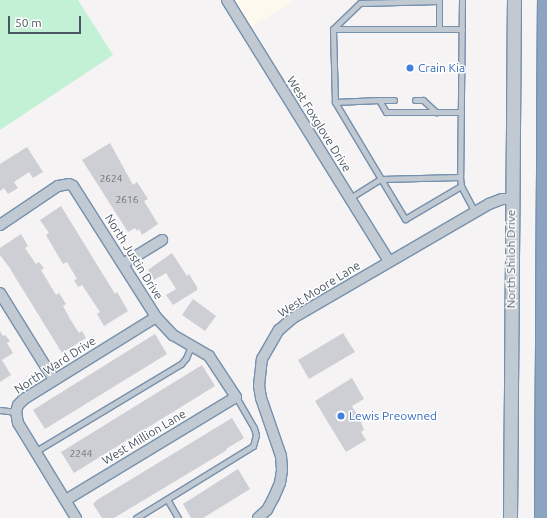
<!DOCTYPE html>
<style>
body{margin:0}
#map{position:relative;width:547px;height:518px;overflow:hidden;background:#f5f3f3;font-family:Ubuntu,sans-serif}
div>[style]{position:absolute}
[style*='--x']{left:calc(var(--x)*1px);top:calc(var(--y)*1px);width:calc(var(--w)*1px);rotate:calc(var(--a)*1deg)}
.commercial>*{inset:0;background:#fdf9ef}
.green>*{inset:0;background:#c3f1d5}
.building>*{inset:0;background:#cdcfd5}
.roads{filter:drop-shadow(1px 0 #7690ad) drop-shadow(-1px 0 #7690ad) drop-shadow(0 1px #7690ad) drop-shadow(0 -1px #7690ad)}
.service>*{height:5px;margin:-2.5px;padding:0 2.5px;transform-origin:2.5px;border-radius:2.5px;background:#c1cad2}
.minor>*{height:10px;margin:-5px;padding:0 5px;transform-origin:5px;border-radius:5px;background:#c1cad2}
.tertiary>*{height:13px;margin:-6.5px;padding:0 6.5px;transform-origin:6.5px;border-radius:6.5px;background:#c1cad2}
.motorway>*{height:19px;margin:-9.5px;padding:0 9.5px;transform-origin:9.5px;border-radius:9.5px;background:#8ba5c1}
.dots>*{width:11px;height:11px;translate:-50% -50%;box-sizing:border-box;border:2px solid #fff;border-radius:50%}
span{translate:-50% -50%;white-space:nowrap;text-align:center;line-height:1.15;-webkit-text-stroke:3px #fff;paint-order:stroke}
.number-label{font-size:10px;color:#6b747e}
.number-label span{-webkit-text-stroke-width:0}
.shop-label{font-size:12px;color:#366cbe}
.left{translate:0 -50%;text-align:left}
.street-label{font-size:12px;color:#4a5661}
.scale{position:absolute;left:8px;top:16px;width:73px;height:18px;box-sizing:border-box;border:2px solid #4a5661;border-top:0;padding-left:5px;font-size:12px;line-height:14px;white-space:nowrap;color:#4a5661;-webkit-text-stroke:3px #fff;paint-order:stroke}
</style>
<div id="map">
<div class="commercial">
<div style="clip-path:polygon(227px 0,295px 0,246px 30px)"></div>
</div>
<div class="green">
<div style="clip-path:polygon(0 0,78px 0,113px 55px,0 130px)"></div>
</div>
<div class="building">
<div style="clip-path:polygon(110px 143px,133px 185px,137px 182px,148px 199px,144px 201px,158px 224px,142px 235px,139px 229px,137px 231px,135px 228px,128px 232px,82px 160px)"></div>
<div style="clip-path:polygon(27px 147px,43px 172px,33px 178px,29px 172px,14px 182px,18px 188px,8px 194px,4px 188px,0 191px,0 164px)"></div>
<div style="clip-path:polygon(61px 206px,115px 294px,117px 292px,128px 311px,104px 326px,97px 314px,100px 312px,82px 285px,78px 287px,74px 280px,77px 279px,67px 262px,63px 264px,46px 235px,49px 233px,40px 220px)"></div>
<div style="clip-path:polygon(21px 234px,28px 246px,25px 248px,36px 264px,39px 262px,44px 268px,41px 270px,56px 295px,59px 293px,66px 304px,63px 306px,70px 319px,79px 333px,82px 331px,86px 338px,62px 353px,9px 267px,0 255px,0 248px)"></div>
<div style="clip-path:polygon(172px 253px,187px 276px,189px 274px,197px 287px,197px 290px,173px 305px,166px 295px,176px 289px,166px 273px,154px 280px,148px 270px)"></div>
<div style="clip-path:polygon(193px 299px,216px 316px,205px 331px,182px 315px)"></div>
<div style="clip-path:polygon(0 331px,3px 336px,5px 335px,10px 341px,7px 343px,13px 353px,2px 360px,11px 375px,0 382px)"></div>
<div style="clip-path:polygon(343px 333px,355px 352px,309px 379px,298px 360px)"></div>
<div style="clip-path:polygon(155px 334px,167px 354px,45px 429px,33px 410px)"></div>
<div style="clip-path:polygon(202px 365px,215px 386px,74px 473px,61px 452px)"></div>
<div style="clip-path:polygon(352px 378px,364px 399px,352px 406px,361px 422px,364px 430px,361px 432px,366px 440px,346px 452px,315px 401px)"></div>
<div style="clip-path:polygon(232px 418px,244px 438px,226px 449px,227px 450px,114px 518px,102px 518px,93px 504px,97px 500px)"></div>
<div style="clip-path:polygon(238px 469px,250px 489px,203px 518px,191px 518px,183px 504px)"></div>
</div>
<div class="roads">
<div class="service">
<div style="--x:462;--y:0;--w:177;--a:90.6"></div>
<div style="--x:460;--y:177;--w:9;--a:84"></div>
<div style="--x:461;--y:186;--w:30;--a:62"></div>
<div style="--x:439;--y:28;--w:28;--a:-90"></div>
<div style="--x:333;--y:29;--w:37;--a:-44"></div>
<div style="--x:360;--y:3;--w:79;--a:-1.5"></div>
<div style="--x:379;--y:100;--w:15;--a:0"></div>
<div style="--x:415;--y:100;--w:8;--a:0"></div>
<div style="--x:423;--y:100;--w:18;--a:43"></div>
<div style="--x:335;--y:102;--w:44;--a:-2.6"></div>
<div style="--x:379;--y:100;--w:14;--a:60"></div>
<div style="--x:386;--y:112;--w:75;--a:0"></div>
<div style="--x:460;--y:177;--w:79;--a:178.5"></div>
<div style="--x:381;--y:179;--w:90;--a:-120.9"></div>
<div style="--x:335;--y:102;--w:73;--a:-91.6"></div>
<div style="--x:333;--y:29;--w:129;--a:0"></div>
<div style="--x:350;--y:198;--w:36;--a:-32"></div>
<div style="--x:381;--y:179;--w:47;--a:59"></div>
<div style="--x:405;--y:219;--w:65;--a:-30.5"></div>
<div style="--x:0;--y:410;--w:16;--a:7"></div>
<div style="--x:36;--y:451;--w:169;--a:-31"></div>
<div style="--x:181;--y:364;--w:8;--a:-50"></div>
<div style="--x:186;--y:358;--w:13;--a:-67"></div>
<div style="--x:167;--y:499;--w:22;--a:60"></div>
<div style="--x:136;--y:518;--w:137;--a:-31.6"></div>
<div style="--x:253;--y:446;--w:11;--a:-75"></div>
<div style="--x:256;--y:435;--w:7;--a:-106"></div>
<div style="--x:254;--y:428;--w:36;--a:-120"></div>
</div>
<div class="minor">
<div style="--x:227;--y:0;--w:307;--a:58.2"></div>
<div style="--x:0;--y:225;--w:70;--a:-33.9"></div>
<div style="--x:58;--y:186;--w:11;--a:-10"></div>
<div style="--x:69;--y:184;--w:4;--a:27"></div>
<div style="--x:73;--y:186;--w:155;--a:57.6"></div>
<div style="--x:156;--y:317;--w:25;--a:47"></div>
<div style="--x:173;--y:335;--w:42;--a:30.3"></div>
<div style="--x:209;--y:356;--w:49;--a:56.6"></div>
<div style="--x:236;--y:397;--w:199;--a:148.8"></div>
<div style="--x:123;--y:264;--w:46;--a:-31.6"></div>
<div style="--x:0;--y:293;--w:102;--a:58.2"></div>
<div style="--x:76;--y:518;--w:111;--a:-121.4"></div>
<div style="--x:18;--y:423;--w:11;--a:-100"></div>
<div style="--x:16;--y:412;--w:7;--a:-74"></div>
<div style="--x:18;--y:405;--w:8;--a:-45"></div>
<div style="--x:24;--y:399;--w:155;--a:-31.8"></div>
<div style="--x:258;--y:518;--w:12;--a:-42"></div>
<div style="--x:267;--y:510;--w:15;--a:-62"></div>
<div style="--x:274;--y:497;--w:15;--a:-67"></div>
<div style="--x:280;--y:483;--w:13;--a:-81"></div>
<div style="--x:282;--y:470;--w:14;--a:-94"></div>
<div style="--x:281;--y:456;--w:61;--a:-109"></div>
<div style="--x:261;--y:398;--w:12;--a:-99"></div>
<div style="--x:259;--y:386;--w:27;--a:-84"></div>
<div style="--x:262;--y:359;--w:34;--a:-60"></div>
<div style="--x:279;--y:330;--w:18;--a:-41"></div>
<div style="--x:293;--y:318;--w:227;--a:-30.2"></div>
<div style="--x:489;--y:204;--w:14;--a:-21"></div>
<div style="--x:502;--y:199;--w:10;--a:0"></div>
</div>
<div class="tertiary">
<div style="--x:510;--y:518;--w:518;--a:-89.56"></div>
</div>
<div class="motorway">
<div style="--x:544;--y:518;--w:518;--a:-89.67"></div>
</div>
</div>
<div class="dots">
<div style="left:410px;top:68px;background:#3f7fe0"></div>
<div style="left:341px;top:416px;background:#3f7fe0"></div>
</div>
<div class="number-label">
<span style="left:111px;top:179px">2624</span>
<span style="left:127px;top:200px">2616</span>
<span style="left:81px;top:454px">2244</span>
</div>
<div class="shop-label">
<span class="left" style="left:418px;top:68px">Crain Kia</span>
<span class="left" style="left:349px;top:416px">Lewis Preowned</span>
</div>
<div class="street-label">
<span style="left:319px;top:124px;rotate:58deg">West Foxglove Drive</span>
<span style="left:134px;top:257px;rotate:58deg">North Justin Drive</span>
<span style="left:511px;top:259px;rotate:-90deg">North Shiloh Drive</span>
<span style="left:319px;top:289px;rotate:-32deg">West Moore Lane</span>
<span style="left:55px;top:365px;rotate:-33deg">North Ward Drive</span>
<span style="left:144px;top:437px;rotate:-31deg">West Million Lane</span>
</div>
<div class="scale">50 m</div>
</div>
